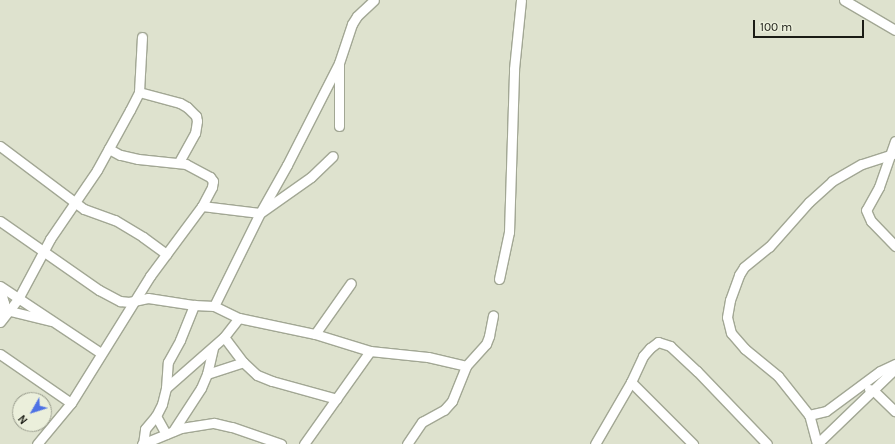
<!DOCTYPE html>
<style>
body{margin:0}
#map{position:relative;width:895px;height:444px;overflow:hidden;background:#dee2ce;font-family:Karla,sans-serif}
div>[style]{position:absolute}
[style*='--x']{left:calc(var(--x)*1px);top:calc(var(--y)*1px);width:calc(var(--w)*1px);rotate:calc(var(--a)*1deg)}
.roads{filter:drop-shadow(1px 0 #a2a794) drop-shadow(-1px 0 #a2a794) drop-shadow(0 1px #a2a794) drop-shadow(0 -1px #a2a794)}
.minor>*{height:9px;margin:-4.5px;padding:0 4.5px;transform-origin:4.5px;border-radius:4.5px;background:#fff}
span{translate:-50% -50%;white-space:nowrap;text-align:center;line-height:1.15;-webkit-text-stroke:4px #ebefdb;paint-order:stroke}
.north{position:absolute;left:12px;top:392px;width:40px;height:40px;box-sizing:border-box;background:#ebefdb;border:1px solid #989b8c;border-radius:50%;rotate:231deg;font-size:11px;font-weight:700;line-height:16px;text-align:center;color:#1b1c15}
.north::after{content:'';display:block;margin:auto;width:14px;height:18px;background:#4d71e5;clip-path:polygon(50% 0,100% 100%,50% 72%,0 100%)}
.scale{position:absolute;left:753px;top:20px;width:111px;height:18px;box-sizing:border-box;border:2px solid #1b1c15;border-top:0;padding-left:5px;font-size:12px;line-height:14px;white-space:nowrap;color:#1b1c15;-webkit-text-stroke:3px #ebefdb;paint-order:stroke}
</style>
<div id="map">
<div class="roads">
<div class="minor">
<div style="--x:844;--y:0;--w:59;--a:30.5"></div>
<div style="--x:339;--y:65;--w:61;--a:90"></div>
<div style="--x:139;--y:92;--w:42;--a:15"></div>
<div style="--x:180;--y:103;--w:8;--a:30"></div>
<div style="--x:187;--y:107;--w:13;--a:45"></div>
<div style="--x:196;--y:116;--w:5;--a:79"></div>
<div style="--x:197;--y:121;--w:12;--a:99"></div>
<div style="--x:195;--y:133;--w:33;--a:119"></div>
<div style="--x:895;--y:141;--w:49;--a:109.2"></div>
<div style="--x:879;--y:187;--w:26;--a:119"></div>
<div style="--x:866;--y:210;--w:12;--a:66"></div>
<div style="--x:871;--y:221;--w:35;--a:46"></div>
<div style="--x:0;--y:146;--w:105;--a:36.9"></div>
<div style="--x:84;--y:209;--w:33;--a:20"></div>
<div style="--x:115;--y:220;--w:33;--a:31"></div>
<div style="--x:143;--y:237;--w:29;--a:36"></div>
<div style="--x:202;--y:206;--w:58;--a:6.9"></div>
<div style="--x:260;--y:213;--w:62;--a:-35.2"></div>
<div style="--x:311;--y:177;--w:30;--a:-44"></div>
<div style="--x:0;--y:221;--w:121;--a:34.9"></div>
<div style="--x:99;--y:290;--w:24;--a:28"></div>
<div style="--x:120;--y:301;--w:9;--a:6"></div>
<div style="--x:129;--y:302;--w:19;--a:-12"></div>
<div style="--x:148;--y:298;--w:47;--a:8.7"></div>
<div style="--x:194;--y:305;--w:20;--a:3"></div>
<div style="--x:214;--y:306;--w:28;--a:26"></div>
<div style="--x:239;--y:318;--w:78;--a:11.9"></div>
<div style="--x:315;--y:334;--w:58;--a:17.2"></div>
<div style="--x:370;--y:351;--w:58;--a:5.9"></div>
<div style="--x:428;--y:357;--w:39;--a:13"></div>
<div style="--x:499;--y:279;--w:48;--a:-78"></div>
<div style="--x:509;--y:232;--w:163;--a:-88.2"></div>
<div style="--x:514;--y:69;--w:69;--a:-84.2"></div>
<div style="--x:0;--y:286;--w:121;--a:33.6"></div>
<div style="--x:0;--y:289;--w:15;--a:74"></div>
<div style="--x:4;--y:303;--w:16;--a:97"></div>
<div style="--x:214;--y:306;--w:104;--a:-63.7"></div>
<div style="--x:260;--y:213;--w:55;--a:-60.6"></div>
<div style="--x:287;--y:165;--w:114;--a:-63"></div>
<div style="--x:339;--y:63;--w:41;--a:-71.6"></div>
<div style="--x:352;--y:24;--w:9;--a:-58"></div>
<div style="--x:357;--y:16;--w:23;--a:-43"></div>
<div style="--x:10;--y:311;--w:42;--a:13.7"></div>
<div style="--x:0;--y:322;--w:29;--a:-52"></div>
<div style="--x:18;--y:299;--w:68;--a:-61.9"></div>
<div style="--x:50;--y:239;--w:83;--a:-55.7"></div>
<div style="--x:97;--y:170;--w:68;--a:-61.2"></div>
<div style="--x:130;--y:110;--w:20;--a:-63"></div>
<div style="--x:139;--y:92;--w:55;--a:-86.9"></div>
<div style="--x:315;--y:334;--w:62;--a:-54.8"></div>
<div style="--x:224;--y:337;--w:31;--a:53"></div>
<div style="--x:243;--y:362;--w:19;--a:43"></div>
<div style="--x:257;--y:375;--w:16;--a:22"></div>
<div style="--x:272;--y:381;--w:67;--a:15.5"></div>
<div style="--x:0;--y:354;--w:86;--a:34.6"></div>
<div style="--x:207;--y:374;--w:38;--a:-18"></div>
<div style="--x:631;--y:382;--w:88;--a:45"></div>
<div style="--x:166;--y:388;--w:77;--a:-41.3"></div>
<div style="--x:224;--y:337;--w:24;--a:-52"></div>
<div style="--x:869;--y:389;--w:5;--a:22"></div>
<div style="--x:874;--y:391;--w:29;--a:44"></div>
<div style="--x:809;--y:415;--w:17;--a:-13"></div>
<div style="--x:826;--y:411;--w:67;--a:-36.5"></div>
<div style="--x:880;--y:371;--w:17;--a:-25"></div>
<div style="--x:173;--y:431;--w:51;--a:-56.9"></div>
<div style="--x:201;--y:388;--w:15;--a:-67"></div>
<div style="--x:207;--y:374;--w:27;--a:-77"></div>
<div style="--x:166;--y:434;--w:21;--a:-119"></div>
<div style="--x:156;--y:416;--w:13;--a:-63"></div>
<div style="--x:162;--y:404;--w:16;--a:-76"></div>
<div style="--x:166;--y:388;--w:26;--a:-86"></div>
<div style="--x:168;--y:362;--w:25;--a:-61"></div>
<div style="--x:180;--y:340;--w:38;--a:-68"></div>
<div style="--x:37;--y:444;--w:53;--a:-50.3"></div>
<div style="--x:71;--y:403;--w:150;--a:-58.1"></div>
<div style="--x:150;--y:276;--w:87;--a:-53.4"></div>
<div style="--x:202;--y:206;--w:21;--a:-62"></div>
<div style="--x:212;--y:187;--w:6;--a:-81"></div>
<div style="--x:213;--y:181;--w:5;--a:-127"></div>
<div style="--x:210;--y:177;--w:27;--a:-152"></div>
<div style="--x:186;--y:164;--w:48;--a:-174.1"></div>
<div style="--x:138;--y:159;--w:18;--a:-167"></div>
<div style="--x:120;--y:155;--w:13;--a:-151"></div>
<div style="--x:142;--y:444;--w:42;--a:-22.3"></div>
<div style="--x:181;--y:428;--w:33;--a:-9"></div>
<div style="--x:214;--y:423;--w:18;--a:13"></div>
<div style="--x:232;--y:427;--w:52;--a:19.1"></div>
<div style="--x:143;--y:444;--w:15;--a:-82"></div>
<div style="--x:145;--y:429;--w:17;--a:-50"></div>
<div style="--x:304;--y:444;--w:114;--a:-54.6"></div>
<div style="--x:407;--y:444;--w:27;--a:-56"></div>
<div style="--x:422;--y:422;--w:25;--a:-29"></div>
<div style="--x:444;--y:410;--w:12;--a:-48"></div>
<div style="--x:452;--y:401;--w:38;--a:-68"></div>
<div style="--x:466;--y:366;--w:30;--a:-48"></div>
<div style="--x:486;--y:344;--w:9;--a:-69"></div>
<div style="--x:489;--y:336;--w:21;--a:-79"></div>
<div style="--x:595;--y:444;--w:72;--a:-59.9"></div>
<div style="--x:631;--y:382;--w:29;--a:-65"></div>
<div style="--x:643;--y:356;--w:11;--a:-49"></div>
<div style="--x:650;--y:348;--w:10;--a:-37"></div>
<div style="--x:658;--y:342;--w:13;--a:18"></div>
<div style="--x:670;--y:346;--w:37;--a:43"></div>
<div style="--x:697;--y:371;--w:101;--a:46.2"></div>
<div style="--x:817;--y:444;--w:30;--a:-105"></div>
<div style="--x:809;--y:415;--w:50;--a:-128.5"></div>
<div style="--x:778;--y:376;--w:43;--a:-140.7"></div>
<div style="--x:745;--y:349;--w:21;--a:-131"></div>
<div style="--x:731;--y:333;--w:16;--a:-104"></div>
<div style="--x:727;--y:317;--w:17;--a:-80"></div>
<div style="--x:730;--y:300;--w:27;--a:-70"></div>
<div style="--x:739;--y:275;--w:9;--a:-58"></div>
<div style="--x:744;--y:267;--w:32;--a:-39"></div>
<div style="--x:769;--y:247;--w:60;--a:-48.4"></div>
<div style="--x:809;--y:202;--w:31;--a:-42"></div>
<div style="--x:832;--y:181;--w:34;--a:-30"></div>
<div style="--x:862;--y:164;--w:35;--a:-18"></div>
<div style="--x:817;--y:444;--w:108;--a:-43.9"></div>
</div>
</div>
<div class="north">N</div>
<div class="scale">100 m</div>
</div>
